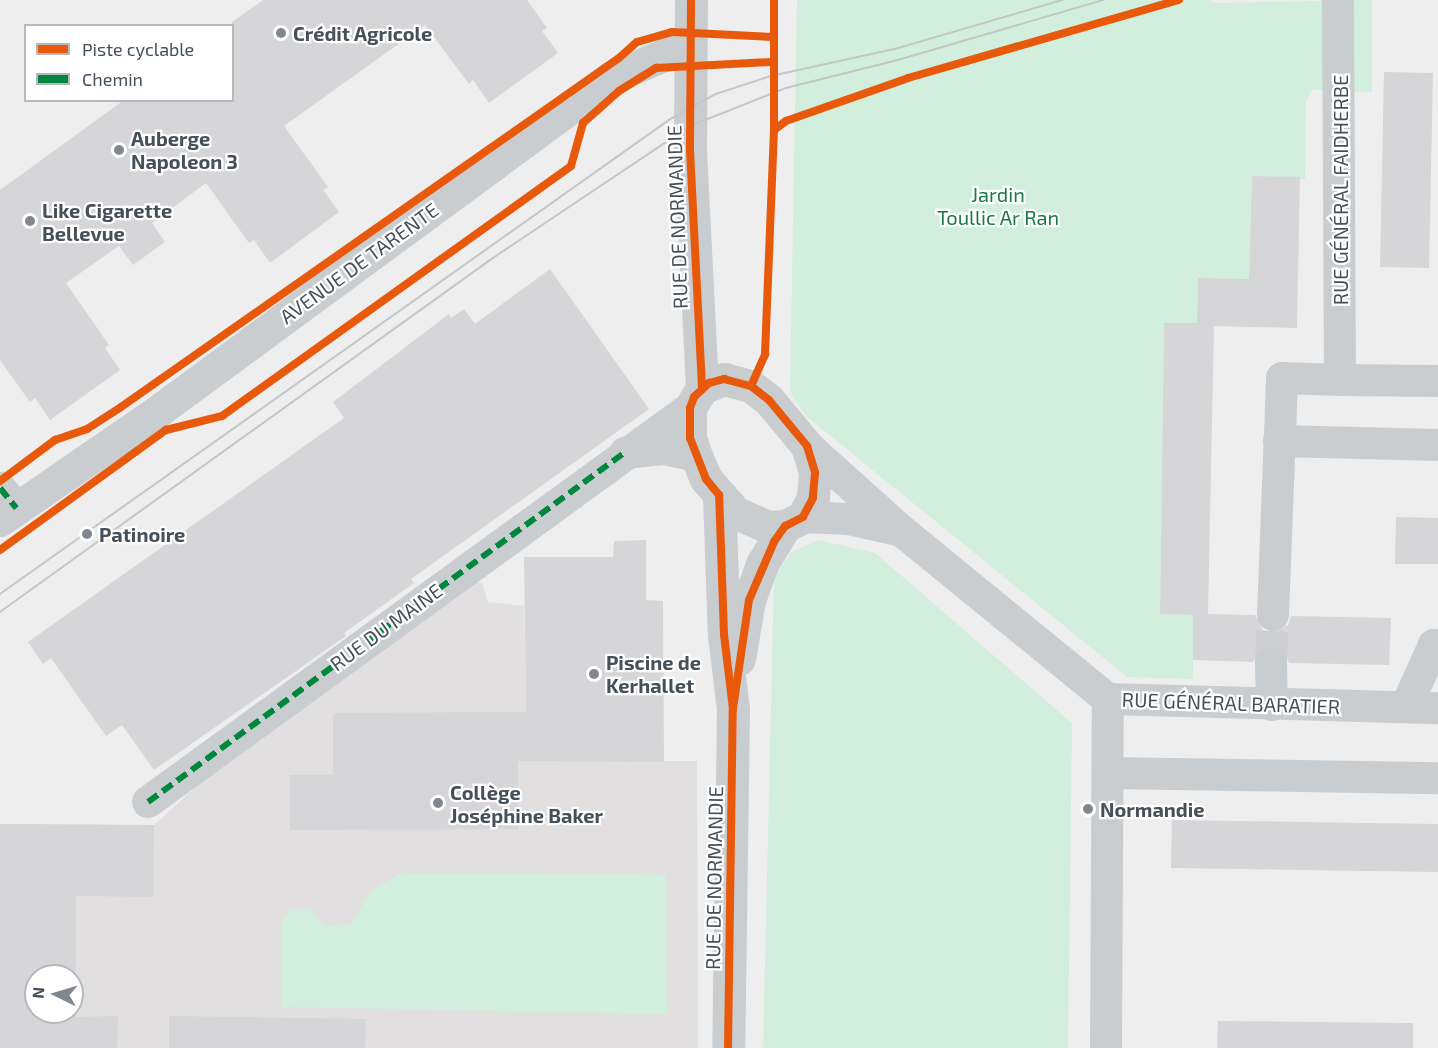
<!DOCTYPE html>
<meta charset="utf-8">
<style>
body{margin:0}
#map{position:relative;width:1438px;height:1048px;overflow:hidden;background:#efeeee;font-family:"Exo 2",sans-serif}
div>[style]{position:absolute}
[style*='--x']{left:calc(var(--x)*1px);top:calc(var(--y)*1px);width:calc(var(--w)*1px);rotate:calc(var(--a)*1deg)}
.education>*{inset:0;background:#e1dfe0}
.green>*{inset:0;background:#d2eedd}
.building>*{inset:0;background:#d6d6d8}
.minor-tunnel>*{height:32px;margin-top:-16px;transform-origin:0;background:repeating-linear-gradient(90deg,#cdced0 0 32px,transparent 0 48px)}
.minor>*{height:32px;margin:-16px;padding:0 16px;transform-origin:16px;border-radius:16px;background:#cacdcf}
.tertiary>*{height:33px;margin:-16.5px;padding:0 16.5px;transform-origin:16.5px;border-radius:16.5px;background:#cacdcf}
.tram>*{height:1.5px;margin:-0.75px;padding:0 0.75px;transform-origin:0.75px;border-radius:0.75px;background:#c4c6c8}
.quiet>*{height:6px;margin-top:-3px;transform-origin:0;background:repeating-linear-gradient(90deg,#00873e 0 12px,transparent 0 18px)}
.cycleway>*{height:8px;margin:-4px;padding:0 4px;transform-origin:4px;border-radius:4px;background:#e8590c}
.dots>*{width:16px;height:16px;translate:-50% -50%;box-sizing:border-box;border:3px solid #fff;border-radius:50%}
span{translate:-50% -50%;white-space:nowrap;text-align:center;line-height:1.15;-webkit-text-stroke:4.5px #fff;paint-order:stroke}
.poi-label{font-size:20px;color:#46505a;font-weight:700}
.left{translate:0 -50%;text-align:left}
.street-label{font-size:20px;color:#46505a}
.park-label{font-size:20px;color:#187a4a}
.legend{position:absolute;left:24px;top:24px;width:210px;height:78px;box-sizing:border-box;background:#fff;border:2px solid #b5b9bd;margin:0;padding:8px 10px;list-style:none;font-size:18px;color:#46505a}
.legend li{display:flex;align-items:center;gap:12px;height:30px}
.legend b{width:30px;border:2px solid #b5b9bd}
.north{position:absolute;left:24px;top:964px;width:60px;height:60px;box-sizing:border-box;background:#fff;border:2px solid #b5b9bd;border-radius:50%;rotate:275deg;font-size:16px;font-weight:700;line-height:24px;text-align:center;color:#46505a}
.north::after{content:'';display:block;margin:auto;width:21px;height:27px;background:#81878e;clip-path:polygon(50% 0,100% 100%,50% 72%,0 100%)}
</style>
<div id="map">
<div class="education">
<div style="clip-path:polygon(evenodd,472px 582px,482px 583px,488px 602px,524px 606px,527px 742px,566px 761px,697px 761px,698px 1048px,0 1048px,0 824px,154px 825px,221px 764px,472px 582px,36px 976px,72px 976px,72px 1012px,36px 1012px,36px 976px)"></div>
</div>
<div class="green">
<div style="clip-path:polygon(797px 0,1210px 0,1214px 3px,1372px 0,1372px 92px,1312px 90px,1306px 101px,1305px 179px,1252px 176px,1249px 279px,1198px 278px,1197px 323px,1164px 323px,1160px 614px,1193px 615px,1193px 679px,1127px 677px,806px 416px,793px 398px,790px 389px)"></div>
<div style="clip-path:polygon(818px 540px,875px 553px,1072px 723px,1068px 1048px,763px 1048px,774px 579px,790px 553px)"></div>
<div style="clip-path:polygon(401px 873px,666px 875px,667px 1014px,282px 1007px,281px 925px,290px 909px,311px 909px,324px 926px,351px 924px,371px 891px)"></div>
</div>
<div class="building">
<div style="clip-path:polygon(263px 0,527px 0,547px 28px,542px 31px,558px 53px,489px 103px,473px 80px,469px 84px,425px 25px,284px 126px,328px 187px,323px 190px,339px 212px,270px 263px,254px 240px,249px 243px,206px 183px,152px 223px,165px 242px,133px 265px,119px 246px,66px 283px,109px 345px,105px 348px,120px 370px,50px 420px,35px 398px,30px 402px,0 360px,0 190px,124px 100px,232px 100px,232px 22px)"></div>
<div style="clip-path:polygon(1384px 72px,1433px 73px,1429px 268px,1380px 267px)"></div>
<div style="clip-path:polygon(1252px 176px,1300px 177px,1297px 328px,1214px 326px,1208px 614px,1255px 615px,1263px 630px,1273px 633px,1288px 625px,1291px 616px,1391px 618px,1389px 665px,1289px 663px,1286px 653px,1271px 645px,1261px 648px,1253px 662px,1193px 660px,1193px 615px,1160px 614px,1164px 323px,1197px 323px,1198px 278px,1249px 279px)"></div>
<div style="clip-path:polygon(550px 269px,649px 409px,411px 579px,414px 583px,344px 633px,346px 636px,154px 770px,122px 725px,106px 736px,51px 658px,43px 664px,28px 642px,344px 418px,333px 402px,449px 314px,451px 318px,464px 309px,475px 324px)"></div>
<div style="clip-path:polygon(1396px 517px,1438px 518px,1438px 564px,1395px 564px)"></div>
<div style="clip-path:polygon(646px 540px,646px 600px,663px 601px,664px 762px,518px 761px,518px 829px,290px 830px,290px 775px,333px 775px,333px 713px,526px 712px,524px 557px,613px 557px,614px 541px)"></div>
<div style="clip-path:polygon(1172px 820px,1438px 824px,1438px 872px,1171px 868px)"></div>
<div style="clip-path:polygon(evenodd,0 824px,154px 825px,153px 897px,76px 896px,76px 1017px,118px 1016px,117px 1048px,0 1048px,0 824px,36px 976px,72px 976px,72px 1012px,36px 1012px,36px 976px)"></div>
<div style="clip-path:polygon(169px 1016px,366px 1019px,365px 1048px,169px 1048px)"></div>
<div style="clip-path:polygon(1218px 1021px,1413px 1023px,1413px 1048px,1217px 1048px)"></div>
</div>
<div class="minor-tunnel">
<div style="--x:1271;--y:663;--w:48;--a:-87.6"></div>
</div>
<div class="minor">
<div style="--x:1340;--y:380;--w:98;--a:0.6"></div>
<div style="--x:1279;--y:441;--w:159;--a:1.4"></div>
<div style="--x:807;--y:446;--w:129;--a:41.9"></div>
<div style="--x:903;--y:532;--w:264;--a:39.2"></div>
<div style="--x:1108;--y:699;--w:330;--a:1.6"></div>
<div style="--x:625;--y:453;--w:39;--a:-6"></div>
<div style="--x:664;--y:449;--w:33;--a:12"></div>
<div style="--x:0;--y:488;--w:26;--a:51"></div>
<div style="--x:803;--y:517;--w:45;--a:2.5"></div>
<div style="--x:848;--y:519;--w:55;--a:12.5"></div>
<div style="--x:1273;--y:615;--w:237;--a:-87.8"></div>
<div style="--x:1282;--y:378;--w:58;--a:2"></div>
<div style="--x:1340;--y:380;--w:380;--a:-90.3"></div>
<div style="--x:1271;--y:663;--w:42;--a:88.6"></div>
<div style="--x:1406;--y:707;--w:68;--a:-65.7"></div>
<div style="--x:1434;--y:645;--w:4;--a:0"></div>
<div style="--x:1108;--y:773;--w:330;--a:0.9"></div>
<div style="--x:148;--y:802;--w:670;--a:-36.01"></div>
<div style="--x:1106;--y:1048;--w:349;--a:-89.7"></div>
</div>
<div class="tertiary">
<div style="--x:691;--y:0;--w:150;--a:90.4"></div>
<div style="--x:690;--y:150;--w:238;--a:87.1"></div>
<div style="--x:724;--y:379;--w:28;--a:15"></div>
<div style="--x:751;--y:386;--w:23;--a:38"></div>
<div style="--x:769;--y:400;--w:60;--a:50.4"></div>
<div style="--x:807;--y:446;--w:28;--a:73"></div>
<div style="--x:815;--y:473;--w:25;--a:95"></div>
<div style="--x:813;--y:498;--w:21;--a:118"></div>
<div style="--x:803;--y:517;--w:20;--a:153"></div>
<div style="--x:785;--y:526;--w:17;--a:177"></div>
<div style="--x:768;--y:527;--w:36;--a:-156"></div>
<div style="--x:735;--y:512;--w:44;--a:-131.3"></div>
<div style="--x:706;--y:479;--w:25;--a:-113"></div>
<div style="--x:696;--y:456;--w:19;--a:-108"></div>
<div style="--x:690;--y:438;--w:30;--a:-90"></div>
<div style="--x:690;--y:408;--w:23;--a:-59"></div>
<div style="--x:702;--y:388;--w:24;--a:-22"></div>
<div style="--x:719;--y:495;--w:140;--a:88"></div>
<div style="--x:724;--y:635;--w:75;--a:83.1"></div>
<div style="--x:733;--y:709;--w:339;--a:90.8"></div>
<div style="--x:0;--y:520;--w:192;--a:-34.6"></div>
<div style="--x:158;--y:411;--w:564;--a:-36.34"></div>
<div style="--x:612;--y:77;--w:85;--a:-22.9"></div>
<div style="--x:739;--y:659;--w:60;--a:-80.4"></div>
<div style="--x:749;--y:600;--w:38;--a:-70"></div>
<div style="--x:762;--y:564;--w:44;--a:-58.8"></div>
</div>
<div class="tram">
<div style="--x:0;--y:594;--w:820;--a:-35.32"></div>
<div style="--x:669;--y:120;--w:54;--a:-29"></div>
<div style="--x:716;--y:94;--w:58;--a:-18.1"></div>
<div style="--x:771;--y:76;--w:127;--a:-12.3"></div>
<div style="--x:895;--y:49;--w:175;--a:-16.3"></div>
<div style="--x:0;--y:612;--w:607;--a:-35.68"></div>
<div style="--x:493;--y:258;--w:237;--a:-33.8"></div>
<div style="--x:690;--y:126;--w:103;--a:-21.6"></div>
<div style="--x:786;--y:88;--w:115;--a:-14"></div>
<div style="--x:898;--y:60;--w:214;--a:-16.3"></div>
</div>
<div class="quiet">
<div style="--x:0;--y:488;--w:26;--a:51"></div>
<div style="--x:148;--y:802;--w:590;--a:-36.25"></div>
</div>
<div class="cycleway">
<div style="--x:691;--y:0;--w:150;--a:90.4"></div>
<div style="--x:690;--y:150;--w:238;--a:87.1"></div>
<div style="--x:774;--y:130;--w:15;--a:-37"></div>
<div style="--x:786;--y:121;--w:129;--a:-19.4"></div>
<div style="--x:908;--y:78;--w:282;--a:-16.1"></div>
<div style="--x:751;--y:386;--w:35;--a:-66"></div>
<div style="--x:765;--y:354;--w:224;--a:-87.7"></div>
<div style="--x:774;--y:130;--w:130;--a:-90"></div>
<div style="--x:0;--y:481;--w:69;--a:-36.7"></div>
<div style="--x:55;--y:440;--w:34;--a:-19"></div>
<div style="--x:87;--y:429;--w:40;--a:-32.9"></div>
<div style="--x:121;--y:407;--w:608;--a:-35.02"></div>
<div style="--x:619;--y:58;--w:24;--a:-42"></div>
<div style="--x:637;--y:42;--w:36;--a:-16"></div>
<div style="--x:672;--y:32;--w:101;--a:2.8"></div>
<div style="--x:0;--y:550;--w:205;--a:-35.9"></div>
<div style="--x:166;--y:430;--w:58;--a:-14"></div>
<div style="--x:222;--y:416;--w:429;--a:-35.6"></div>
<div style="--x:571;--y:166;--w:45;--a:-74.4"></div>
<div style="--x:583;--y:123;--w:48;--a:-41.6"></div>
<div style="--x:619;--y:91;--w:44;--a:-31.9"></div>
<div style="--x:656;--y:68;--w:116;--a:-3"></div>
<div style="--x:728;--y:1048;--w:339;--a:-89.2"></div>
<div style="--x:733;--y:709;--w:75;--a:-96.9"></div>
<div style="--x:724;--y:635;--w:140;--a:-92"></div>
<div style="--x:719;--y:495;--w:21;--a:-129"></div>
<div style="--x:706;--y:479;--w:44;--a:-111.3"></div>
<div style="--x:690;--y:438;--w:30;--a:-90"></div>
<div style="--x:690;--y:408;--w:12;--a:-70"></div>
<div style="--x:694;--y:397;--w:21;--a:-43"></div>
<div style="--x:709;--y:383;--w:16;--a:-15"></div>
<div style="--x:724;--y:379;--w:28;--a:15"></div>
<div style="--x:751;--y:386;--w:23;--a:38"></div>
<div style="--x:769;--y:400;--w:60;--a:50.4"></div>
<div style="--x:807;--y:446;--w:28;--a:73"></div>
<div style="--x:815;--y:473;--w:25;--a:95"></div>
<div style="--x:813;--y:498;--w:21;--a:118"></div>
<div style="--x:803;--y:517;--w:20;--a:153"></div>
<div style="--x:785;--y:526;--w:19;--a:125"></div>
<div style="--x:774;--y:542;--w:63;--a:113.3"></div>
<div style="--x:749;--y:600;--w:110;--a:98.4"></div>
</div>
<div class="dots">
<div style="left:281px;top:33px;background:#81878e"></div>
<div style="left:119px;top:150px;background:#81878e"></div>
<div style="left:30px;top:221px;background:#81878e"></div>
<div style="left:87px;top:534px;background:#81878e"></div>
<div style="left:594px;top:674px;background:#81878e"></div>
<div style="left:438px;top:803px;background:#81878e"></div>
<div style="left:1088px;top:809px;background:#81878e"></div>
</div>
<div class="poi-label">
<span class="left" style="left:293px;top:33px">Crédit Agricole</span>
<span class="left" style="left:131px;top:150px">Auberge<br>Napoleon 3</span>
<span class="left" style="left:42px;top:222px">Like Cigarette<br>Bellevue</span>
<span class="left" style="left:99px;top:534px">Patinoire</span>
<span class="left" style="left:606px;top:674px">Piscine de<br>Kerhallet</span>
<span class="left" style="left:450px;top:804px">Collège<br>Joséphine Baker</span>
<span class="left" style="left:1100px;top:809px">Normandie</span>
</div>
<div class="street-label">
<span style="left:1340px;top:190px;rotate:-90deg">RUE GÉNÉRAL FAIDHERBE</span>
<span style="left:677px;top:217px;rotate:-92deg">RUE DE NORMANDIE</span>
<span style="left:359px;top:263px;rotate:-36deg">AVENUE DE TARENTE</span>
<span style="left:386px;top:627px;rotate:-36deg">RUE DU MAINE</span>
<span style="left:1231px;top:703px;rotate:2deg">RUE GÉNÉRAL BARATIER</span>
<span style="left:714px;top:878px;rotate:-89deg">RUE DE NORMANDIE</span>
</div>
<div class="park-label">
<span style="left:998px;top:206px">Jardin<br>Toullic Ar Ran</span>
</div>
<ul class="legend">
<li><b style="height:8px;background:#e8590c"></b>Piste cyclable</li>
<li><b style="height:8px;background:#00873e"></b>Chemin</li>
</ul>
<div class="north">N</div>
</div>
